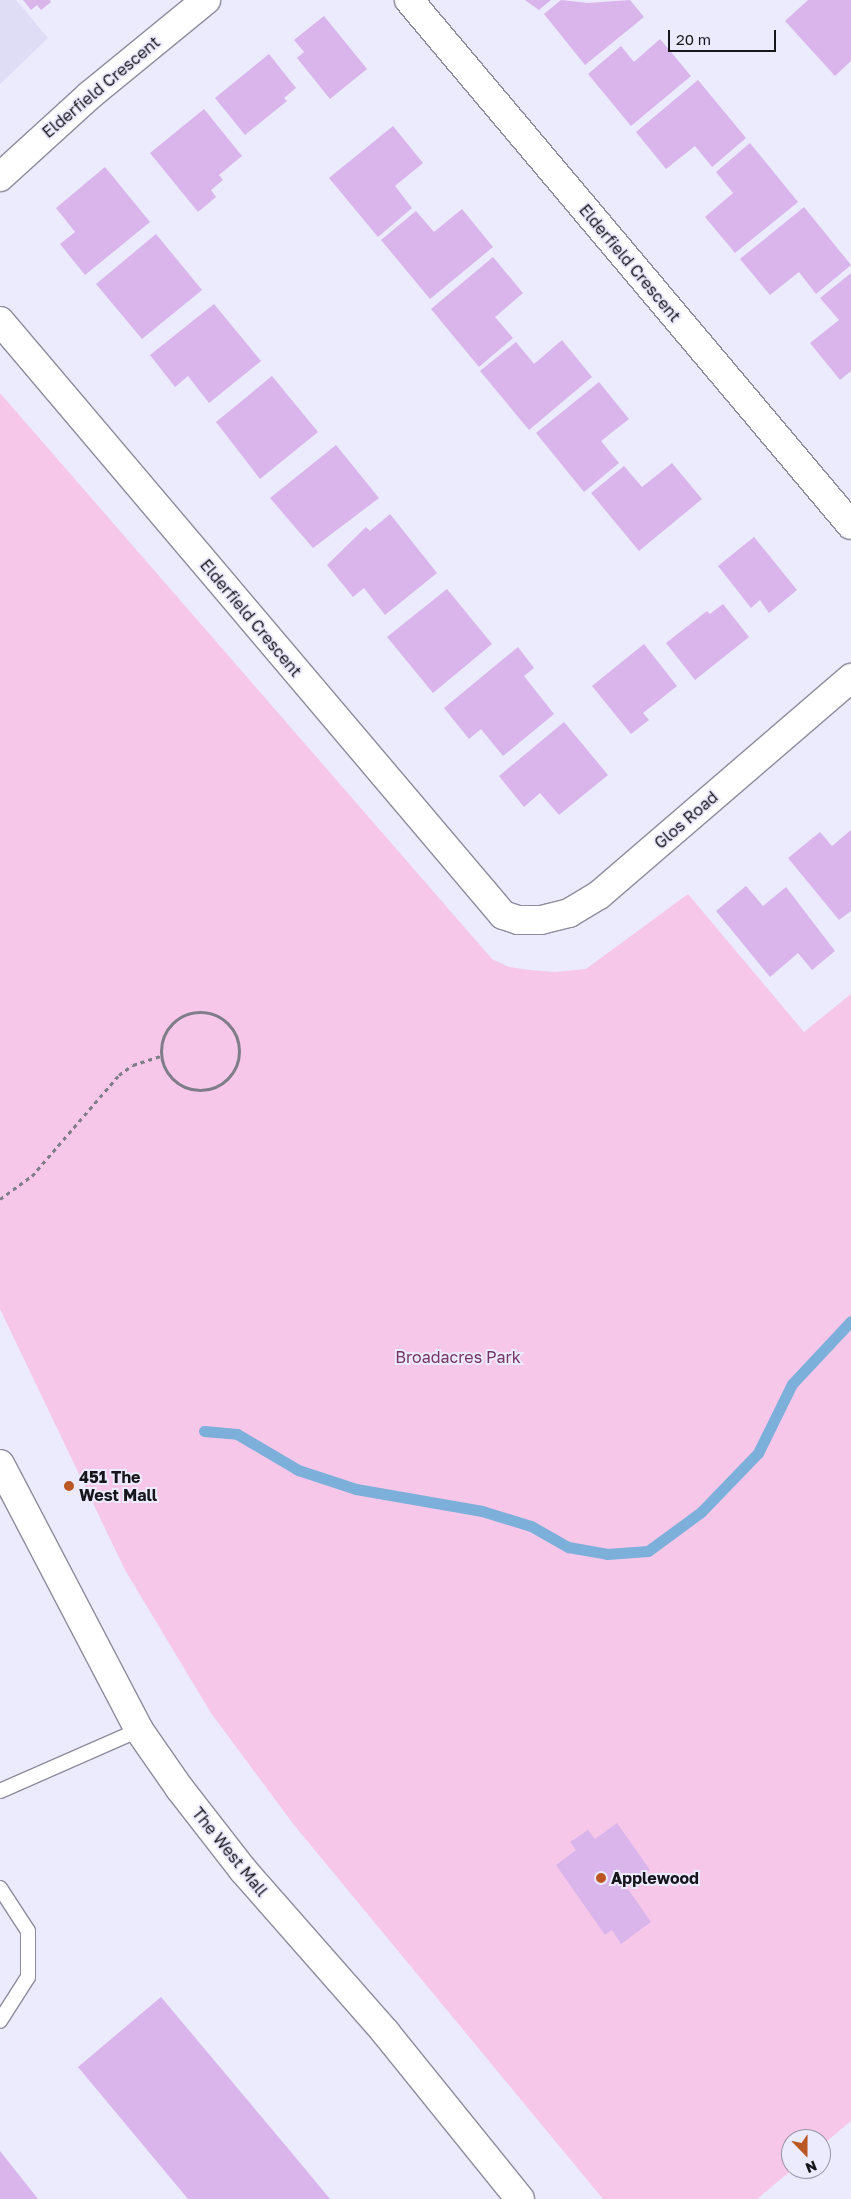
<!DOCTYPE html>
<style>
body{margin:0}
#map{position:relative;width:851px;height:2199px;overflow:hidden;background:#eceafd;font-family:"Golos Text",sans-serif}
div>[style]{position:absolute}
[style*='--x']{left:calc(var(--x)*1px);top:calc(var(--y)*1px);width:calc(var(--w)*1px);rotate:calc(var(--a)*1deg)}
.built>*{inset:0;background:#dfdcf6}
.green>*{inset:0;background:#f6c7e8}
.stream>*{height:11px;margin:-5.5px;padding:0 5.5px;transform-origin:5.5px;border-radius:5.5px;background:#7dafdb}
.building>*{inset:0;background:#d9b5eb}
.path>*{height:3px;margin-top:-1.5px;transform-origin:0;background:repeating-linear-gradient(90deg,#7e7d89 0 4px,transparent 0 8px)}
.path>.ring{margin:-1.5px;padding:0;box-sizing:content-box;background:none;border:3px solid #7e7d89;border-radius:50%}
.roads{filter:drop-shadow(1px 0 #8e8c9d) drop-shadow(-1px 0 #8e8c9d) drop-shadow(0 1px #8e8c9d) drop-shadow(0 -1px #8e8c9d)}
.service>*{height:14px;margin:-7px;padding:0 7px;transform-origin:7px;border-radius:7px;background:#fff}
.minor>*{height:28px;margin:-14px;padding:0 14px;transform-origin:14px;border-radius:14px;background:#fff}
.secondary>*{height:28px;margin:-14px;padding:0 14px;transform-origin:14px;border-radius:14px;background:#fff}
.dots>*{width:14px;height:14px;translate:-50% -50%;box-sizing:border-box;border:2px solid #eceafd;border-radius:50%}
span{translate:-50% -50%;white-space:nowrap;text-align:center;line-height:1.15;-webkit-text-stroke:4px #eceafd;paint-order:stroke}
.street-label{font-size:16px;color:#17161c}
.park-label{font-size:16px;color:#753366}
.poi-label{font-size:16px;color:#17161c;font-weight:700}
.left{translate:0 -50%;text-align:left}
.north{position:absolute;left:781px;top:2129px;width:50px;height:50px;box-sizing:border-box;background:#eceafd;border:1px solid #9795a3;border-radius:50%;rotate:158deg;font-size:14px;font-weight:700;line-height:20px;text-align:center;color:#17161c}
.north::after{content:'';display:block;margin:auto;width:18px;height:22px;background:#bb5722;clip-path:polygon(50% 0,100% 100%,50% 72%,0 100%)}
.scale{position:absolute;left:668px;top:30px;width:108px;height:22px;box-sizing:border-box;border:2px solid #17161c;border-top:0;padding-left:6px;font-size:15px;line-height:18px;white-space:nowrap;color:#17161c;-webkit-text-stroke:4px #eceafd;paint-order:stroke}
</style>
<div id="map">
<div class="built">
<div style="clip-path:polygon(0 0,16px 0,48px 38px,0 84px)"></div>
</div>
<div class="green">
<div style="clip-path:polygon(0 393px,492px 959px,509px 967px,530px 970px,555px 972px,586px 969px,688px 894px,804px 1032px,851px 994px,851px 2121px,821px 2146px,821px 2139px,791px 2139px,793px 2169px,757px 2199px,603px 2199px,294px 1825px,211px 1713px,125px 1570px,0 1309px)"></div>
</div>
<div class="stream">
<div style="--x:204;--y:1431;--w:33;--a:5"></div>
<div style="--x:237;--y:1434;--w:71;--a:30.5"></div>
<div style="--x:298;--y:1470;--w:61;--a:18.1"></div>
<div style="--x:356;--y:1489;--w:128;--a:9.9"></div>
<div style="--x:482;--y:1511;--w:51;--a:17"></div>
<div style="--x:531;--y:1526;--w:43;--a:29.6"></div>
<div style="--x:568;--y:1547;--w:40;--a:10"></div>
<div style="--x:607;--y:1554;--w:41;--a:-4.2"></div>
<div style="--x:648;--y:1551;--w:66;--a:-36.3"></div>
<div style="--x:701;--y:1512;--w:82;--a:-46"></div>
<div style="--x:758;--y:1453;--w:77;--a:-63.8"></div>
<div style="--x:792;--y:1384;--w:86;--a:-46.9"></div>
</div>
<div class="building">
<div style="clip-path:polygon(23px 0,50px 0,51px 2px,41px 10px,37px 5px,31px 10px)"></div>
<div style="clip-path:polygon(525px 0,551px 0,539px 10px)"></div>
<div style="clip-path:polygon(561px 0,588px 3px,630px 0,644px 17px,585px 65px,544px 14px)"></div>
<div style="clip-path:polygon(808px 0,851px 0,851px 61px,835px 76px,785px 21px)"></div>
<div style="clip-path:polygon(324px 16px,367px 69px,330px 99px,297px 58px,304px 52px,294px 40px)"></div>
<div style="clip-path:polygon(660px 39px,691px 76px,631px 126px,588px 74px,621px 46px,634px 62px)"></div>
<div style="clip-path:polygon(269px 54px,296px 88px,284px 98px,287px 101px,245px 135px,215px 98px)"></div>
<div style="clip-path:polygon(698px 80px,746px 138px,712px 167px,695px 146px,666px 169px,636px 132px)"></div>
<div style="clip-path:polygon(204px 109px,242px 156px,219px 175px,223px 180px,211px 190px,216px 197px,198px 212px,150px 153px)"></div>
<div style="clip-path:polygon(393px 126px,423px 163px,395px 186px,412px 208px,378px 237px,329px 178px)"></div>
<div style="clip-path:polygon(750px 143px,798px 202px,735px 253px,705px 217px,733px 193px,716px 172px)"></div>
<div style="clip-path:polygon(105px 167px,150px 222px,85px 275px,60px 244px,75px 232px,56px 208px)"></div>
<div style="clip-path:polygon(804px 207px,851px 265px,816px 294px,799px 272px,770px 295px,740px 259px)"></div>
<div style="clip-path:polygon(462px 209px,493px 247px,430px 299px,381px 240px,416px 211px,434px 232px)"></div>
<div style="clip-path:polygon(156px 234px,202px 290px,142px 339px,96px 284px)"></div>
<div style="clip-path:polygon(493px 257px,523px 293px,495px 317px,513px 338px,479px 367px,431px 309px)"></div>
<div style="clip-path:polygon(851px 273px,851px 371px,840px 380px,810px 343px,839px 320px,820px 298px)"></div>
<div style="clip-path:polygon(214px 304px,261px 361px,209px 403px,188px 376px,175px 387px,150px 355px)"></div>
<div style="clip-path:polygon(562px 340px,592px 377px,529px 430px,480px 371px,516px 342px,534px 364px)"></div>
<div style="clip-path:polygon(272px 376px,318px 432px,260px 479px,216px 422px)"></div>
<div style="clip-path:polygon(599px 382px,629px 419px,601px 441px,619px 463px,584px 492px,536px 433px)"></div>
<div style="clip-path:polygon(336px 445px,379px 498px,313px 548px,270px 498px)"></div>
<div style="clip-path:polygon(672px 463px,702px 499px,639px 551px,591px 493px,624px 466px,642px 487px)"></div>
<div style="clip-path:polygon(390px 514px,437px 573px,385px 615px,364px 588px,353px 597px,327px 565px,366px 527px,370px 531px)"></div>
<div style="clip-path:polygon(754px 537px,797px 590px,769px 613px,760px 600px,751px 608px,718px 566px)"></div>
<div style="clip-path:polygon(447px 589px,492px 644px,433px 693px,387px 637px)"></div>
<div style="clip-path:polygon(723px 604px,749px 637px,695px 680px,666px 643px,707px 611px,710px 614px)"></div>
<div style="clip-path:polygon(644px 644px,677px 686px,643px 713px,649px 720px,631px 734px,592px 686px)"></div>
<div style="clip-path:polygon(518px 647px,534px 668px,524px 676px,554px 714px,503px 756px,481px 729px,469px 739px,444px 708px)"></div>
<div style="clip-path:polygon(564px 722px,608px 775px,559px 815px,540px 793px,524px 807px,499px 776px)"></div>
<div style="clip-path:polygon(851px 830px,851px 911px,839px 920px,788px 858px,820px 832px,832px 846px)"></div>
<div style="clip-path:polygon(746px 886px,763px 906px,786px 887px,835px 951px,812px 970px,798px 953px,770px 977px,716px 911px)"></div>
<div style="clip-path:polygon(617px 1823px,650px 1870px,626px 1886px,651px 1922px,621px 1944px,612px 1930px,605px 1935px,556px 1865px,576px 1850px,570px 1842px,588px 1830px,595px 1839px)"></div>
<div style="clip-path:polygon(161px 1997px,291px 2152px,330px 2199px,188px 2199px,78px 2067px)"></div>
<div style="clip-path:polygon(0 2151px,38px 2199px,0 2199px)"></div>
</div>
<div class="path">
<div class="ring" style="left:161px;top:1012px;width:75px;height:75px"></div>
<div style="--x:0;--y:1199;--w:39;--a:-36"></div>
<div style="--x:32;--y:1176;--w:133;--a:-49.3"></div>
<div style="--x:119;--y:1075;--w:17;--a:-36"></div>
<div style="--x:133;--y:1065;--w:29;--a:-18"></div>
</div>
<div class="roads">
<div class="service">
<div style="--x:0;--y:1791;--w:152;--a:-23.7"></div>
<div style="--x:0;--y:1888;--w:51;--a:56.9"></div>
<div style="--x:28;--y:1931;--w:46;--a:90"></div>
<div style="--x:28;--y:1977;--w:52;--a:122.5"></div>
</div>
<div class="minor">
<div style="--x:409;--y:0;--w:686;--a:49.91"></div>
<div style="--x:0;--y:177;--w:122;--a:-42.3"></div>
<div style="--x:90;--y:95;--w:150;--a:-39.3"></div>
<div style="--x:0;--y:321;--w:778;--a:49.74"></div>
<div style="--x:503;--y:915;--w:16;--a:18"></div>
<div style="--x:518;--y:920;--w:23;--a:0"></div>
<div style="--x:541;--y:920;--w:29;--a:-14"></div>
<div style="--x:569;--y:913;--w:35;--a:-31"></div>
<div style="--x:599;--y:895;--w:333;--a:-40.7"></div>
</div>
<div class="secondary">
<div style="--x:0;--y:1464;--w:300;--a:62.4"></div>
<div style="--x:139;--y:1730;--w:72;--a:55.2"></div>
<div style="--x:180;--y:1789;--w:103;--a:52.1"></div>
<div style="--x:243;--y:1870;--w:217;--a:48.7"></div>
<div style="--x:386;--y:2033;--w:213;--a:51.1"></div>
</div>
</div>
<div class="dots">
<div style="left:69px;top:1486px;background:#bb5722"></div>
<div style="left:601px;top:1878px;background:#bb5722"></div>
</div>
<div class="street-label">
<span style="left:101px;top:87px;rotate:-40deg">Elderfield Crescent</span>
<span style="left:630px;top:263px;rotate:50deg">Elderfield Crescent</span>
<span style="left:251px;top:618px;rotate:50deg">Elderfield Crescent</span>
<span style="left:686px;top:820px;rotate:-41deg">Glos Road</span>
<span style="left:230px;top:1852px;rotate:51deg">The West Mall</span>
</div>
<div class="park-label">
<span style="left:458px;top:1357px">Broadacres Park</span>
</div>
<div class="poi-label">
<span class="left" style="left:79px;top:1486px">451 The<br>West Mall</span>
<span class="left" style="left:611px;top:1878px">Applewood</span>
</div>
<div class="north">N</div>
<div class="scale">20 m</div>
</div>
